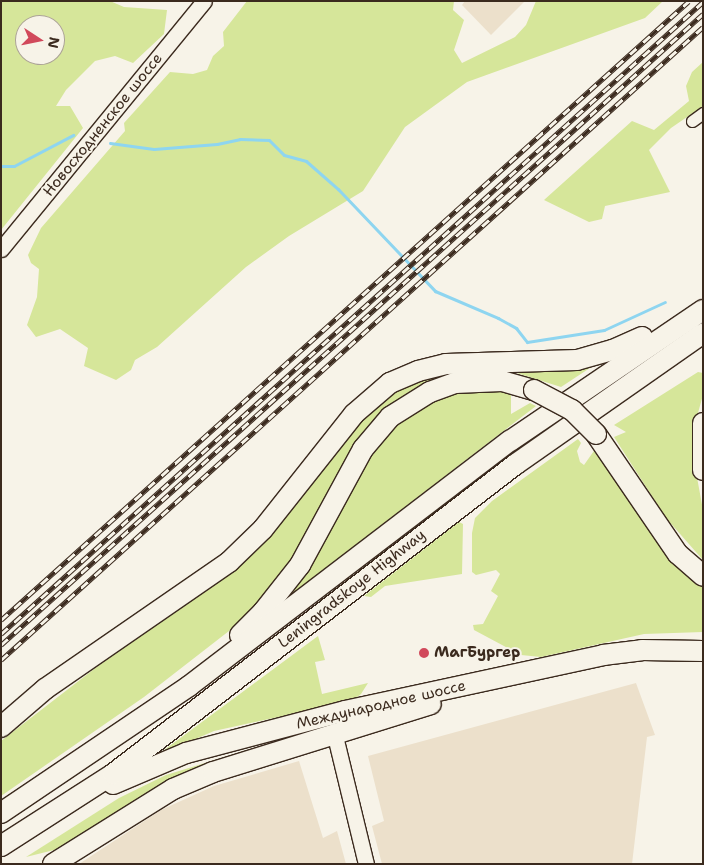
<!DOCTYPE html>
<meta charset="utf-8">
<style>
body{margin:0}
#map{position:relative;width:704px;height:865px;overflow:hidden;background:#f7f3e8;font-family:"Shantell Sans",sans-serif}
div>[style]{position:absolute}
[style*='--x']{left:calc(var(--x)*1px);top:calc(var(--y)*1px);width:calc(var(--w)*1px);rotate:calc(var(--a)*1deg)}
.built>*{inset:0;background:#ece0cb}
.green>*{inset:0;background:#d6e69a}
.stream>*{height:3px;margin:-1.5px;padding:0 1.5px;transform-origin:1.5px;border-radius:1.5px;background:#8ed5f0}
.roads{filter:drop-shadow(1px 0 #3b2a1e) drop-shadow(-1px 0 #3b2a1e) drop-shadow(0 1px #3b2a1e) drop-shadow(0 -1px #3b2a1e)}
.street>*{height:11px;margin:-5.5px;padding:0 5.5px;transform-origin:5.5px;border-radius:5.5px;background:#f7f3e8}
.secondary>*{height:15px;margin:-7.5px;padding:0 7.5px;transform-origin:7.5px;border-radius:7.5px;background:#f7f3e8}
.highway>*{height:20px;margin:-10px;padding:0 10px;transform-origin:10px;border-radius:10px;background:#f7f3e8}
.rail>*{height:5px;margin-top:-2.5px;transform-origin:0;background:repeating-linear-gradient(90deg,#f7f3e8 0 9px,#3b2a1e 0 18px);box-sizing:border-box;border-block:1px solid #3b2a1e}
.bridges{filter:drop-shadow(1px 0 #3b2a1e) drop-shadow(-1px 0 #3b2a1e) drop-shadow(0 1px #3b2a1e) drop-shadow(0 -1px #3b2a1e)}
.highway-bridge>*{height:20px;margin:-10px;padding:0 10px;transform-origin:10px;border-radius:10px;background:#f7f3e8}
.dots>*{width:14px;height:14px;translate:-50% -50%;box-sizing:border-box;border:2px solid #f7f3e8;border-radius:50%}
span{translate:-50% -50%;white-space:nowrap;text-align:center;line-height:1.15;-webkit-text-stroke:4px #f7f3e8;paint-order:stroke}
.street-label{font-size:15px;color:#3b2a1e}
.poi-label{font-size:15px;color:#3b2a1e;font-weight:700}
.left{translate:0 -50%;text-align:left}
.frame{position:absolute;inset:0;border:2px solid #3b2a1e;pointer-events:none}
.north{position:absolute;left:15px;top:15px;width:50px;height:50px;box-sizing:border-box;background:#f7f3e8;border:1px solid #aca397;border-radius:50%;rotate:101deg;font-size:14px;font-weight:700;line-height:20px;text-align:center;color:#3b2a1e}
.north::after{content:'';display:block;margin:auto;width:18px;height:22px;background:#d1495b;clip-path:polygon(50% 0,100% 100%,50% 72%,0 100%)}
</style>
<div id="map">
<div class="built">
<div style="clip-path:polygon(465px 1px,525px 1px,491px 35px,462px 5px)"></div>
<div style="clip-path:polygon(636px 683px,655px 735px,647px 737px,632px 864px,382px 864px,372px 826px,384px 821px,368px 756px)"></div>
<div style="clip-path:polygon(299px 761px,323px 838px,337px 831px,346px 864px,79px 864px,161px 810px,214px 786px)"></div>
</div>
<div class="green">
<div style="clip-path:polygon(evenodd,1px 1px,110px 1px,124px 7px,167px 10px,164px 34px,133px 63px,115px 56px,95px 61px,66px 90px,56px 106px,70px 106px,83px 128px,1px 230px,1px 1px,25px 25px,55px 25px,55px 55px,25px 55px,25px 25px)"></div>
<div style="clip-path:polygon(247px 1px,454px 1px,453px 10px,464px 20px,454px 50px,462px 63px,515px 37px,526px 25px,536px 1px,663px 1px,645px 18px,467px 82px,405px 127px,363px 191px,289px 236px,246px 267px,157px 347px,135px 360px,131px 370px,116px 380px,84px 366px,88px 348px,60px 329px,36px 337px,27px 325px,37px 297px,39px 269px,31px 263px,28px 255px,41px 228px,125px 131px,124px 123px,170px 72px,193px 74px,207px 70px,213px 56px,224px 46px,223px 32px)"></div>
<div style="clip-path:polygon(703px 62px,703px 106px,671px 128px,649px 150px,670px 192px,605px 206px,602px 219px,589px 222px,544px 200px,632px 121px,654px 130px,689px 101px,686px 86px,692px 72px)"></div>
<div style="clip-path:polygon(596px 364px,561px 387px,504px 369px,540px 372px)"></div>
<div style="clip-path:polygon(460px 371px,423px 384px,401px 397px,366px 430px,349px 453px,290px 564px,265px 597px,238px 624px,144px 697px,1px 796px,1px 741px,98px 666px,209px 589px,237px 566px,283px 519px,355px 424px,391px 393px,432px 376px)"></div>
<div style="clip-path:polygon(698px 372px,703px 373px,703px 395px,696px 420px,694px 461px,703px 510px,703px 560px,666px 518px,614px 437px,626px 432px,614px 425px)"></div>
<div style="clip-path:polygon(480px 389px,511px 392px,511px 414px,530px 403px,536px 406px,284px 600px,371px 454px,384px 438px,398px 423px,432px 400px,456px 392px)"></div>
<div style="clip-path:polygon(578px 439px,581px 443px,577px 451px,580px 462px,584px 465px,596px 448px,672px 561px,703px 588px,703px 632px,644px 634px,541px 657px,521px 655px,474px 630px,473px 625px,483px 624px,498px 596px,491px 591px,500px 574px,496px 570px,476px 575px,472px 572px,472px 533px,475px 518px,492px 501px)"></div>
<div style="clip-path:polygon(459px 522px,463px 524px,462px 574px,385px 586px,371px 597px,364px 596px)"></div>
<div style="clip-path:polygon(318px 636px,325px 660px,315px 662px,322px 694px,368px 683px,361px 694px,352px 701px,214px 731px,156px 756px)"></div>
<div style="clip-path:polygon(296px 735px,298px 741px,58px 849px,26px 857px,119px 798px,166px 775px)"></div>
</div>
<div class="stream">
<div style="--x:110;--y:143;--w:44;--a:7.8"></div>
<div style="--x:154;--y:149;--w:63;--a:-4.5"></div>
<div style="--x:217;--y:144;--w:24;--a:-12"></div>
<div style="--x:240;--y:139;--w:29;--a:2"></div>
<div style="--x:269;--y:140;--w:21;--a:45"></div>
<div style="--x:284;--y:155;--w:23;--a:15"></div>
<div style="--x:306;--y:161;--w:43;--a:41.2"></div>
<div style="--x:338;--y:189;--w:141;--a:46.4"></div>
<div style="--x:435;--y:291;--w:69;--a:23.2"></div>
<div style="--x:498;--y:318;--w:21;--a:29"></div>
<div style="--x:516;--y:328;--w:18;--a:52"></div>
<div style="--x:527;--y:342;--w:78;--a:-8.9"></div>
<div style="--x:604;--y:330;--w:67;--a:-24.7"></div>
<div style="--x:1;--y:166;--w:13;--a:0"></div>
<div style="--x:14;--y:166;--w:67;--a:-27.7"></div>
</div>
<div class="roads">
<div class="street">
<div style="--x:692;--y:121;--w:14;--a:-36"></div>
</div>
<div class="secondary">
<div style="--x:1;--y:249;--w:320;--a:-50.7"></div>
<div style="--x:335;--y:736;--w:132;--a:76.4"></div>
</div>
<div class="highway">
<div style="--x:703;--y:423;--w:47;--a:90"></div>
<div style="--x:596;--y:434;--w:145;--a:55.7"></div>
<div style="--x:678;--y:554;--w:33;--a:41"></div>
<div style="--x:240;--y:635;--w:33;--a:-45"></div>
<div style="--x:263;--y:612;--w:60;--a:-51.8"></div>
<div style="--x:300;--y:565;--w:132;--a:-61.5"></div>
<div style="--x:363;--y:449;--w:42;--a:-49.8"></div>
<div style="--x:390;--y:417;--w:47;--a:-32"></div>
<div style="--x:430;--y:392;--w:27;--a:-20"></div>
<div style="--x:455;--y:383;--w:47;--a:-2.4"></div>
<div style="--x:502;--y:381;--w:33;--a:16"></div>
<div style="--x:1;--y:727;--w:58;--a:-40.8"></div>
<div style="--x:45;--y:689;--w:224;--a:-34.6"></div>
<div style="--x:229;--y:562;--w:47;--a:-44.1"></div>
<div style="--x:263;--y:529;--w:147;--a:-51.6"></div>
<div style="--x:354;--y:414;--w:48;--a:-40.7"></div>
<div style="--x:390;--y:383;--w:30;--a:-23"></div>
<div style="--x:418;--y:371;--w:29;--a:-14"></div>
<div style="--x:446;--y:364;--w:131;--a:-1.7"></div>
<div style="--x:577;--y:360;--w:37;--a:-16"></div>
<div style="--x:613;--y:350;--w:32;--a:-24"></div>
<div style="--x:113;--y:784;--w:79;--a:-23"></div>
<div style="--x:186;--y:753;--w:164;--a:-14.8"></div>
<div style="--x:345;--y:711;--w:264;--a:-12.2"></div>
<div style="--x:603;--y:655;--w:39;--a:-7"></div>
<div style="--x:642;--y:650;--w:61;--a:0.9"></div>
<div style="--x:1;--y:813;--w:227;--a:-34"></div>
<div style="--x:189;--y:686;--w:404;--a:-37.4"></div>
<div style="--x:510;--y:441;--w:233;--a:-34.2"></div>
<div style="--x:1;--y:846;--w:133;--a:-32.7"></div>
<div style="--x:113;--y:774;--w:508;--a:-37.57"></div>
<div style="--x:516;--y:464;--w:228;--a:-35"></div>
<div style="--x:53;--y:864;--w:142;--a:-32"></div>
<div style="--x:173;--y:789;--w:43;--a:-23"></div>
<div style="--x:213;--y:772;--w:228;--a:-17.3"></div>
</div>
</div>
<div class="rail">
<div style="--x:1;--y:620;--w:925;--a:-41.98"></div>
<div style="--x:1;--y:634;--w:945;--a:-42"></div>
<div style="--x:1;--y:645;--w:944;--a:-41.95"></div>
<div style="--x:1;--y:660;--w:945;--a:-42.04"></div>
</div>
<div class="bridges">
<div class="highway-bridge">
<div style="--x:534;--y:390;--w:43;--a:27.8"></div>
<div style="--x:572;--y:410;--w:34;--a:45"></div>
</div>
</div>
<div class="dots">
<div style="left:424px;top:653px;background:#d1495b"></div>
</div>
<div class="street-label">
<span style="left:103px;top:125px;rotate:-51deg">Новосходненское шоссе</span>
<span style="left:352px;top:589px;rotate:-38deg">Leningradskoye Highway</span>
<span style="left:381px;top:705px;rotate:-13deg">Международное шоссе</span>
</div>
<div class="poi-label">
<span class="left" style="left:434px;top:653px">МагБургер</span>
</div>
<div class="frame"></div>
<div class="north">N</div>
</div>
